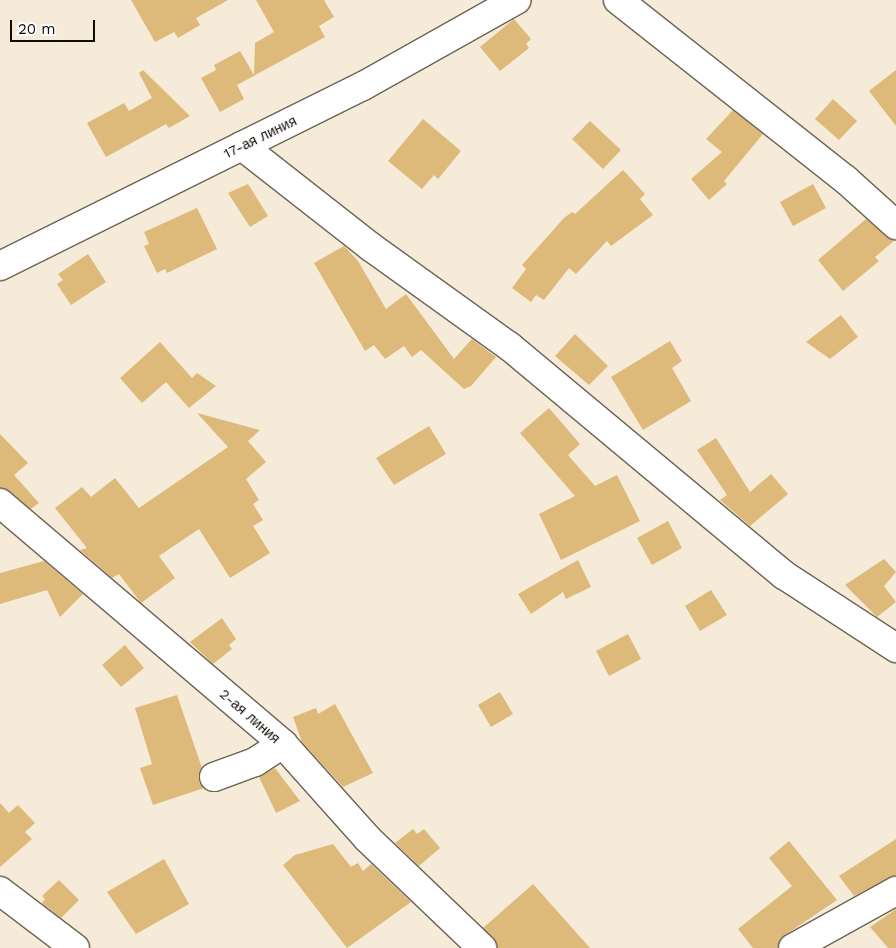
<!DOCTYPE html>
<meta charset="utf-8">
<style>
body{margin:0}
#map{position:relative;width:896px;height:948px;overflow:hidden;background:#f5ebd8;font-family:"Work Sans",sans-serif}
div>[style]{position:absolute}
[style*='--x']{left:calc(var(--x)*1px);top:calc(var(--y)*1px);width:calc(var(--w)*1px);rotate:calc(var(--a)*1deg)}
.building>*{inset:0;background:#ddba7a}
.roads{filter:drop-shadow(1px 0 #6c6353) drop-shadow(-1px 0 #6c6353) drop-shadow(0 1px #6c6353) drop-shadow(0 -1px #6c6353)}
.minor>*{height:28px;margin:-14px;padding:0 14px;transform-origin:14px;border-radius:14px;background:#fff}
span{translate:-50% -50%;white-space:nowrap;text-align:center;line-height:1.15;-webkit-text-stroke:4px #fff;paint-order:stroke}
.street-label{font-size:14px;color:#100c06}
.scale{position:absolute;left:10px;top:20px;width:85px;height:22px;box-sizing:border-box;border:2px solid #100c06;border-top:0;padding-left:6px;font-size:15px;line-height:18px;white-space:nowrap;color:#100c06;-webkit-text-stroke:4px #fff;paint-order:stroke}
</style>
<div id="map">
<div class="building">
<div style="clip-path:polygon(131px 0,228px 0,196px 18px,200px 25px,178px 38px,174px 32px,155px 42px)"></div>
<div style="clip-path:polygon(256px 0,324px 0,334px 17px,319px 26px,325px 37px,237px 85px,244px 99px,220px 112px,201px 78px,216px 70px,214px 65px,240px 51px,254px 75px,255px 43px,274px 32px)"></div>
<div style="clip-path:polygon(514px 19px,531px 39px,526px 44px,529px 48px,500px 71px,480px 47px)"></div>
<div style="clip-path:polygon(143px 70px,190px 116px,169px 128px,166px 124px,106px 157px,87px 123px,124px 103px,129px 111px,152px 98px,139px 73px)"></div>
<div style="clip-path:polygon(896px 70px,896px 126px,869px 91px)"></div>
<div style="clip-path:polygon(833px 99px,857px 121px,839px 140px,815px 119px)"></div>
<div style="clip-path:polygon(733px 110px,763px 134px,724px 181px,727px 184px,709px 200px,691px 179px,722px 152px,706px 139px)"></div>
<div style="clip-path:polygon(423px 119px,461px 151px,438px 179px,434px 175px,422px 189px,388px 161px)"></div>
<div style="clip-path:polygon(590px 121px,621px 150px,603px 169px,572px 139px)"></div>
<div style="clip-path:polygon(623px 170px,645px 194px,640px 199px,653px 215px,611px 246px,607px 241px,576px 274px,569px 268px,544px 300px,536px 295px,531px 302px,512px 288px,526px 269px,522px 265px,564px 218px,572px 212px,575px 214px)"></div>
<div style="clip-path:polygon(248px 184px,268px 216px,250px 227px,228px 193px)"></div>
<div style="clip-path:polygon(813px 184px,826px 208px,793px 226px,780px 202px)"></div>
<div style="clip-path:polygon(197px 208px,217px 249px,167px 273px,165px 269px,157px 273px,144px 246px,149px 244px,144px 232px)"></div>
<div style="clip-path:polygon(866px 219px,895px 240px,875px 257px,879px 261px,843px 291px,818px 260px)"></div>
<div style="clip-path:polygon(344px 246px,358px 261px,386px 309px,406px 294px,454px 359px,472px 339px,496px 357px,471px 386px,464px 389px,421px 350px,412px 357px,404px 346px,385px 359px,374px 345px,365px 351px,314px 263px)"></div>
<div style="clip-path:polygon(88px 254px,106px 282px,71px 305px,57px 284px,63px 280px,58px 274px)"></div>
<div style="clip-path:polygon(841px 315px,858px 337px,830px 359px,806px 342px)"></div>
<div style="clip-path:polygon(575px 334px,608px 366px,589px 385px,555px 356px)"></div>
<div style="clip-path:polygon(670px 341px,682px 361px,672px 368px,691px 401px,643px 430px,611px 377px)"></div>
<div style="clip-path:polygon(160px 342px,192px 378px,197px 373px,216px 386px,189px 408px,166px 382px,142px 403px,120px 378px)"></div>
<div style="clip-path:polygon(549px 408px,580px 444px,568px 455px,595px 486px,617px 475px,640px 521px,561px 560px,539px 514px,575px 496px,520px 433px)"></div>
<div style="clip-path:polygon(197px 413px,260px 430px,248px 441px,266px 462px,246px 479px,259px 500px,253px 504px,263px 520px,253px 526px,270px 553px,230px 578px,199px 529px,159px 556px,175px 578px,141px 603px,119px 574px,112px 578px,80px 550px,87px 548px,55px 508px,82px 487px,91px 497px,115px 478px,139px 508px,228px 447px)"></div>
<div style="clip-path:polygon(429px 426px,446px 454px,394px 485px,376px 458px)"></div>
<div style="clip-path:polygon(0 434px,28px 463px,14px 475px,39px 503px,31px 509px,0 488px)"></div>
<div style="clip-path:polygon(716px 438px,750px 492px,771px 474px,788px 494px,750px 526px,720px 500px,727px 495px,697px 450px)"></div>
<div style="clip-path:polygon(668px 521px,682px 548px,652px 565px,637px 538px)"></div>
<div style="clip-path:polygon(884px 559px,896px 572px,884px 586px,896px 602px,877px 617px,845px 585px)"></div>
<div style="clip-path:polygon(578px 560px,591px 587px,566px 599px,563px 592px,531px 614px,518px 594px)"></div>
<div style="clip-path:polygon(44px 561px,83px 594px,60px 617px,47px 590px,0 604px,0 573px)"></div>
<div style="clip-path:polygon(711px 590px,727px 615px,700px 631px,685px 606px)"></div>
<div style="clip-path:polygon(222px 618px,236px 639px,229px 645px,232px 649px,213px 664px,190px 642px)"></div>
<div style="clip-path:polygon(628px 634px,641px 659px,609px 676px,596px 651px)"></div>
<div style="clip-path:polygon(125px 645px,144px 668px,121px 687px,102px 665px)"></div>
<div style="clip-path:polygon(500px 692px,513px 714px,491px 727px,478px 705px)"></div>
<div style="clip-path:polygon(177px 695px,202px 768px,199px 782px,204px 788px,153px 805px,140px 768px,152px 764px,135px 708px)"></div>
<div style="clip-path:polygon(335px 704px,373px 773px,343px 787px,302px 742px,293px 717px,316px 708px,318px 714px)"></div>
<div style="clip-path:polygon(275px 768px,300px 801px,276px 813px,259px 777px)"></div>
<div style="clip-path:polygon(0 803px,9px 813px,18px 805px,35px 823px,25px 832px,32px 839px,0 867px)"></div>
<div style="clip-path:polygon(413px 829px,417px 834px,424px 829px,440px 848px,419px 866px,395px 843px)"></div>
<div style="clip-path:polygon(896px 839px,896px 875px,854px 896px,839px 876px)"></div>
<div style="clip-path:polygon(789px 841px,837px 900px,785px 935px,777px 948px,753px 948px,738px 929px,792px 886px,769px 858px)"></div>
<div style="clip-path:polygon(333px 844px,351px 867px,358px 863px,363px 871px,371px 864px,411px 902px,347px 948px,283px 865px,295px 855px)"></div>
<div style="clip-path:polygon(164px 859px,189px 904px,136px 934px,107px 892px)"></div>
<div style="clip-path:polygon(59px 880px,79px 900px,61px 918px,42px 903px,45px 899px,42px 896px)"></div>
<div style="clip-path:polygon(533px 884px,590px 948px,497px 948px,483px 928px)"></div>
<div style="clip-path:polygon(896px 909px,896px 948px,888px 948px,870px 927px)"></div>
</div>
<div class="roads">
<div class="minor">
<div style="--x:618;--y:0;--w:289;--a:38.3"></div>
<div style="--x:845;--y:179;--w:69;--a:42"></div>
<div style="--x:242;--y:146;--w:164;--a:38.1"></div>
<div style="--x:371;--y:247;--w:170;--a:35.7"></div>
<div style="--x:509;--y:346;--w:358;--a:39.8"></div>
<div style="--x:784;--y:575;--w:134;--a:33.1"></div>
<div style="--x:0;--y:266;--w:405;--a:-26.4"></div>
<div style="--x:363;--y:86;--w:176;--a:-29.3"></div>
<div style="--x:0;--y:503;--w:372;--a:40.4"></div>
<div style="--x:283;--y:744;--w:127;--a:48.2"></div>
<div style="--x:368;--y:839;--w:158;--a:43.7"></div>
<div style="--x:214;--y:777;--w:44;--a:-20.1"></div>
<div style="--x:255;--y:762;--w:33;--a:-33"></div>
<div style="--x:0;--y:891;--w:94;--a:37.2"></div>
<div style="--x:793;--y:948;--w:118;--a:-29"></div>
</div>
</div>
<div class="street-label">
<span style="left:260px;top:137px;rotate:-26deg">17-ая линия</span>
<span style="left:250px;top:716px;rotate:41deg">2-ая линия</span>
</div>
<div class="scale">20 m</div>
</div>
